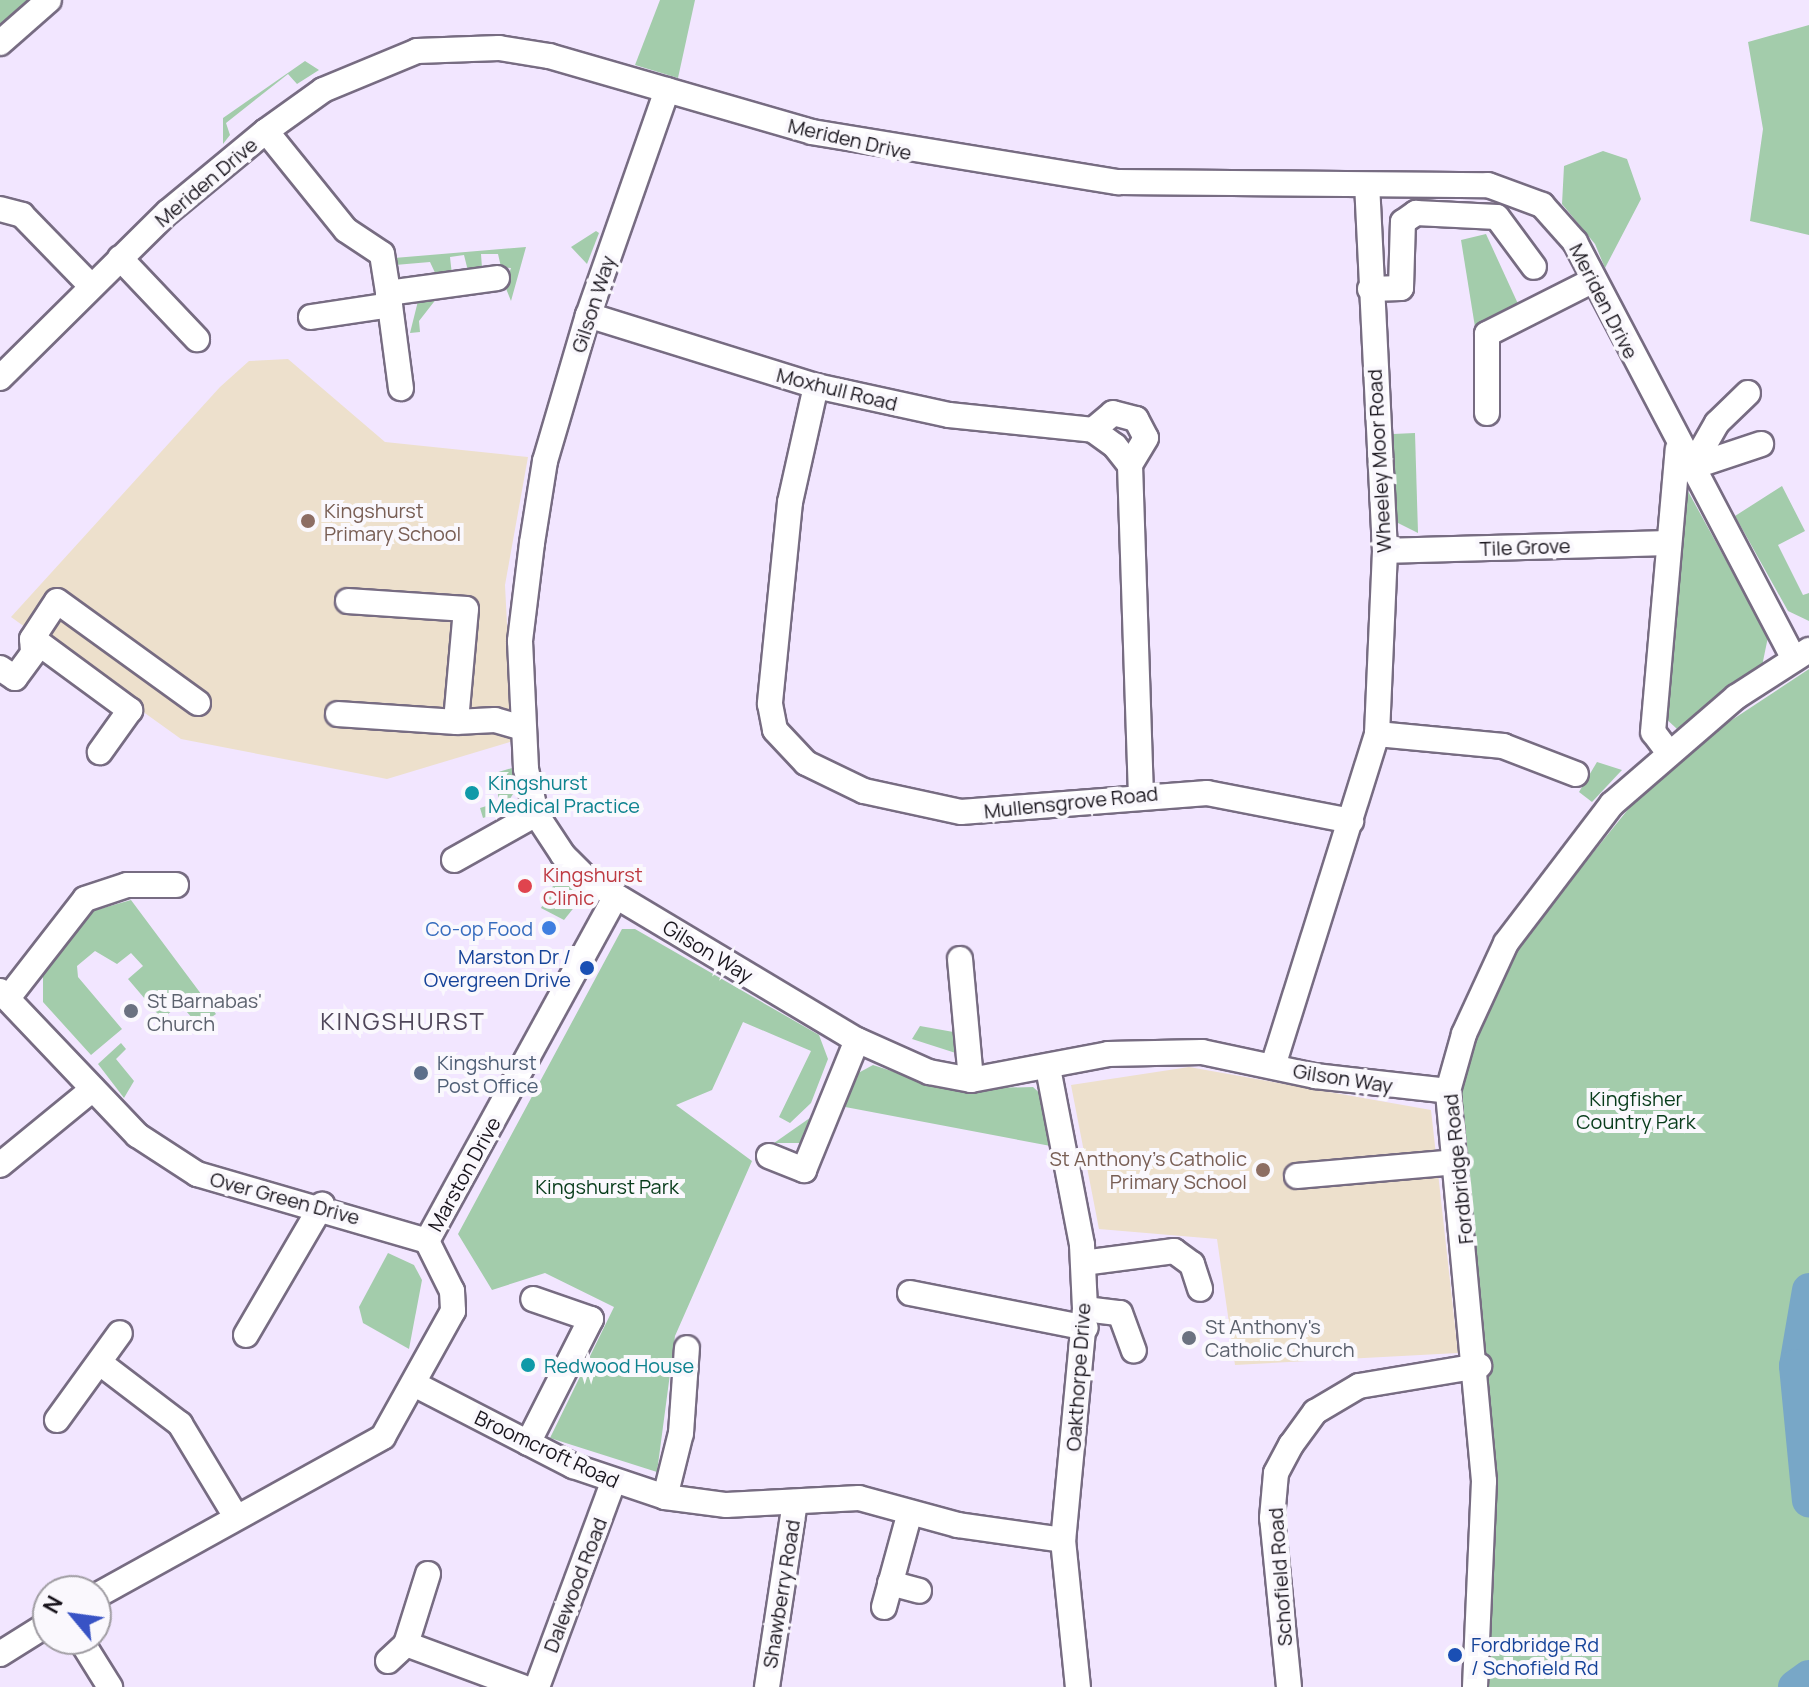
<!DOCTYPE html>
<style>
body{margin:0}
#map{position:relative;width:1809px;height:1687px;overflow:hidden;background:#f2e6ff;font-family:Manrope,sans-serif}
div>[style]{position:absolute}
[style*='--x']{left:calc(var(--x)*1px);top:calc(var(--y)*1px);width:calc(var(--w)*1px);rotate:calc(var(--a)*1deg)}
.education>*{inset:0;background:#ede0cc}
.green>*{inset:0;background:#a3ccab}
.river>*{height:34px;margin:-17px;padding:0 17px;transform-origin:17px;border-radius:17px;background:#78a7c7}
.roads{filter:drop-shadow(2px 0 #776c82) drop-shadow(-2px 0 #776c82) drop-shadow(0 2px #776c82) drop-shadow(0 -2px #776c82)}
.minor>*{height:24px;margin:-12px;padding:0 12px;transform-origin:12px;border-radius:12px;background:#fff}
.dots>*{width:22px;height:22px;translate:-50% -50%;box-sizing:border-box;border:4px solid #faf8fd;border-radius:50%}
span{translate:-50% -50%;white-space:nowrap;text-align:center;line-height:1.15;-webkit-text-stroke:8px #faf8fd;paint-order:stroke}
.street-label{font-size:20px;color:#19151d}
.education-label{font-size:20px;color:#785e54}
.left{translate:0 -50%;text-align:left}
.right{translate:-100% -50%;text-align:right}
.culture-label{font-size:20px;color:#0d838f}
.health-label{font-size:20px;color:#be3a42}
.shop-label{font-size:20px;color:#366cbe}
.transit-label{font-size:20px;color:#164399}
.worship-label{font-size:20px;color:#5b616d}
.service-label{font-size:20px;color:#4e5e75}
.park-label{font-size:20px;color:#083c1b}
.quarter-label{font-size:24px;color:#4f465a;letter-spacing:2px}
.north{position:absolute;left:32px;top:1575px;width:80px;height:80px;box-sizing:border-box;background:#faf8fd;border:2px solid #a09da3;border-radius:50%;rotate:299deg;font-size:22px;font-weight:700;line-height:32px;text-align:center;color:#19151d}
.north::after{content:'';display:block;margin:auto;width:28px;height:36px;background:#3853c5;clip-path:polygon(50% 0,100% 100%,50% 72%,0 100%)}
</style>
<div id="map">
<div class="education">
<div style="clip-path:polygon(288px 359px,385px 442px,528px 457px,505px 585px,513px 741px,387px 779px,181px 739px,11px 617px,220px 387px,249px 361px)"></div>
<div style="clip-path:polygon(1189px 1067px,1431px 1110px,1458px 1353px,1235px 1365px,1217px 1239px,1099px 1229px,1071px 1085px)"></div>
</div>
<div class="green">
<div style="clip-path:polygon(0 0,41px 0,0 35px)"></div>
<div style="clip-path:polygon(660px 0,695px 0,678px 78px,635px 65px)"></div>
<div style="clip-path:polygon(1809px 25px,1809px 235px,1750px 221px,1763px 129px,1748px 42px)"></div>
<div style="clip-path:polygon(305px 61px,319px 70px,297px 84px,288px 74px,226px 123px,230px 135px,223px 144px,223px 118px)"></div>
<div style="clip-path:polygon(1603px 151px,1627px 159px,1641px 199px,1605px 268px,1595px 244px,1562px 204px,1564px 166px)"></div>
<div style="clip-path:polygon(596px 231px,599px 233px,587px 264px,571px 247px)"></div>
<div style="clip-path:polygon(1486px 234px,1519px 306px,1475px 327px,1461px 240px)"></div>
<div style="clip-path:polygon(526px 247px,511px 301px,505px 286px,511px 268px,501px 267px,498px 254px,481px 254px,482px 268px,468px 271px,464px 255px,450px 257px,452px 275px,437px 277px,430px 262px,395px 265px,394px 258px)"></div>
<div style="clip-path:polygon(437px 298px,419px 321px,420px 332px,410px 333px,418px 301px)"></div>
<div style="clip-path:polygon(1415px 433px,1418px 533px,1396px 522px,1393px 434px)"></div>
<div style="clip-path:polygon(1684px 484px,1768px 637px,1761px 671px,1677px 729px,1662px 715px)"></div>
<div style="clip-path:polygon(1782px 486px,1805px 531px,1778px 545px,1803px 595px,1809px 593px,1809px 621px,1788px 611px,1735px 516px)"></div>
<div style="clip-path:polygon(1809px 669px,1809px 1687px,1484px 1687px,1497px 1475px,1461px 1090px,1483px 1021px,1517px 947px,1634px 802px,1706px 737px)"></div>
<div style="clip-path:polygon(1597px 762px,1622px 770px,1592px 802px,1579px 792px)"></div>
<div style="clip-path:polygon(512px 768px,515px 791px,502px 811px,483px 818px,480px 808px,499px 802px,495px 773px)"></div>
<div style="clip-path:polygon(560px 873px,584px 895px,564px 920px,541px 908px)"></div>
<div style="clip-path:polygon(131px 900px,216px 1014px,199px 1026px,180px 1004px,162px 1019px,128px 979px,143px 966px,131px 953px,117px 964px,95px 951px,77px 966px,78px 977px,122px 1029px,91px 1055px,43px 1002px,43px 974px,89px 912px)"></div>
<div style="clip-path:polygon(622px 929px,635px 929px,819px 1035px,828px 1059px,811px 1103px,790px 1123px,779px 1117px,811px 1051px,743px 1022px,712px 1090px,676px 1105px,752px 1161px,675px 1336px,657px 1472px,550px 1438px,614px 1307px,545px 1273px,492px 1290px,458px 1234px)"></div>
<div style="clip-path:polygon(920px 1026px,959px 1033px,965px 1056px,912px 1039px)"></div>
<div style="clip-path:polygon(121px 1043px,126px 1049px,116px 1059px,134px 1081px,124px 1098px,98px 1064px)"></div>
<div style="clip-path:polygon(873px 1065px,947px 1089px,1033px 1087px,1045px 1098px,1056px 1147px,840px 1106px,849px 1078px)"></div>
<div style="clip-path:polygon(817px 1113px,804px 1143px,774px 1143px)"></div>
<div style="clip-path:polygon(388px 1253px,414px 1265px,422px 1280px,409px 1349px,363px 1323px,359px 1307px)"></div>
</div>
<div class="river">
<div style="--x:1809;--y:1290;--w:77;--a:99.7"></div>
<div style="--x:1796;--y:1366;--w:135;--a:84.5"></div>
<div style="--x:1795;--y:1687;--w:17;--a:-36"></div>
</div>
<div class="roads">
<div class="minor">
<div style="--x:0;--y:43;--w:65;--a:-41.3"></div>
<div style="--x:667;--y:90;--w:238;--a:109.3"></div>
<div style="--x:588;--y:315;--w:152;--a:106.4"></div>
<div style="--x:545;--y:461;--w:83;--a:99"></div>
<div style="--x:532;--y:543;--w:99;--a:97"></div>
<div style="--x:520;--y:641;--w:128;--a:87.3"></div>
<div style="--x:526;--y:769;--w:46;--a:77.5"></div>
<div style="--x:536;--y:814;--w:49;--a:56.6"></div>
<div style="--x:563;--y:855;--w:33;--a:45"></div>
<div style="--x:586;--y:878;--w:316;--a:30.9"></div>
<div style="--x:857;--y:1040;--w:79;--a:24"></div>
<div style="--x:929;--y:1072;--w:43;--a:10.8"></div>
<div style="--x:971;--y:1080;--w:139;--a:-10.7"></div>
<div style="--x:1108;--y:1054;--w:94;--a:-1.2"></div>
<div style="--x:1202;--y:1052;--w:116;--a:12"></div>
<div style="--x:1315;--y:1076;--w:134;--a:6.4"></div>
<div style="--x:266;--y:131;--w:127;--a:51.1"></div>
<div style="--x:346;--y:230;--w:43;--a:33.7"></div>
<div style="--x:382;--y:254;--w:39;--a:81"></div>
<div style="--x:388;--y:293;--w:110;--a:-7.8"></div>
<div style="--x:0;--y:209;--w:23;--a:15"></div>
<div style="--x:22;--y:215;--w:98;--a:45.8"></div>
<div style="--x:120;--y:258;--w:112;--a:46.5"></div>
<div style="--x:1370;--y:289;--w:31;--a:-2"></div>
<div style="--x:1401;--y:288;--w:66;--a:-88.3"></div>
<div style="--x:1403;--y:222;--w:16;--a:-35"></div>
<div style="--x:1416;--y:213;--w:81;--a:2.8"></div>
<div style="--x:1497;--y:217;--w:62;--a:53.5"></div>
<div style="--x:390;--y:305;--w:84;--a:82.5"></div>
<div style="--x:588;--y:315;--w:239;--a:17.3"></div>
<div style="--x:816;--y:386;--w:136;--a:12.3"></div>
<div style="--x:949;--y:415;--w:145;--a:5.9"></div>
<div style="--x:1093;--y:430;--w:27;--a:36"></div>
<div style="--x:1115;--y:446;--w:24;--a:52"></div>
<div style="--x:1130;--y:465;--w:328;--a:88.1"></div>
<div style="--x:311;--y:317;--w:80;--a:-8.6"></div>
<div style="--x:390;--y:305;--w:12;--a:-99"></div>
<div style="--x:0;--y:378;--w:236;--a:-44.7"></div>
<div style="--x:168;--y:212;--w:127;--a:-39.6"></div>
<div style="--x:266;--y:131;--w:70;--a:-35.7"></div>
<div style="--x:323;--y:90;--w:102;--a:-22.5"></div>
<div style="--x:417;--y:51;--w:82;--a:-2.1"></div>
<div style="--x:499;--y:48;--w:51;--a:9.1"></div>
<div style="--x:549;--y:56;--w:274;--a:16.1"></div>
<div style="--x:812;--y:132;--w:310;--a:9.3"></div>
<div style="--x:1118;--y:182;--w:370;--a:0.5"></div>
<div style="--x:1488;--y:185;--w:58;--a:20.3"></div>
<div style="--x:1542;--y:205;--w:50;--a:48.3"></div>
<div style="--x:1575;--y:242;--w:471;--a:62.3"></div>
<div style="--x:816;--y:386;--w:119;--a:102.6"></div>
<div style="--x:790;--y:502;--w:203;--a:95.7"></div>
<div style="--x:770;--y:704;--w:26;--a:79"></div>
<div style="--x:775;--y:730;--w:45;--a:46.8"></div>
<div style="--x:806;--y:763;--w:64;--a:25.8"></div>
<div style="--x:864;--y:791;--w:99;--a:12.2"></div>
<div style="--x:961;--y:812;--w:247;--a:-4.4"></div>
<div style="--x:1207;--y:793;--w:147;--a:11"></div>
<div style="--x:1487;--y:413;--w:79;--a:-90"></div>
<div style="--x:1487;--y:334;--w:120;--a:-26.8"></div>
<div style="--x:1093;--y:430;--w:26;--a:-40"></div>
<div style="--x:1113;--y:413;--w:24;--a:15"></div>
<div style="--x:1136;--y:419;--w:21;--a:62"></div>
<div style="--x:1146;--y:438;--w:31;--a:121"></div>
<div style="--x:1684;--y:461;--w:13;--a:-13"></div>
<div style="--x:1697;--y:458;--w:40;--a:-60.3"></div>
<div style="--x:1717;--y:423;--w:43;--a:-44.1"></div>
<div style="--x:1689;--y:468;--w:76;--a:-18.4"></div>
<div style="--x:1385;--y:551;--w:281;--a:-1.6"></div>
<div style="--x:348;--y:601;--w:118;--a:3.9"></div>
<div style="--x:466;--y:609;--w:113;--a:95.1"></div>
<div style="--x:456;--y:722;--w:39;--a:-3"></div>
<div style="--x:495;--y:720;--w:29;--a:16"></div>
<div style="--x:33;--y:652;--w:13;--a:-94"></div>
<div style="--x:32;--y:639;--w:45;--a:-56.7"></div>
<div style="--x:57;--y:601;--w:174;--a:35.9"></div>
<div style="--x:0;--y:668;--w:18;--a:34"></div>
<div style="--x:15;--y:678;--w:42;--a:-53.7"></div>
<div style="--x:40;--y:644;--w:112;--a:36.3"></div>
<div style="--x:130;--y:710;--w:52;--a:125.5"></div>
<div style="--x:338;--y:714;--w:118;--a:3.9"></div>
<div style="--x:1377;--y:734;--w:127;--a:5.4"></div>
<div style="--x:1503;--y:746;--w:78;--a:21"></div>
<div style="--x:1669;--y:753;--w:26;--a:-127"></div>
<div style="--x:1653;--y:732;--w:284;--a:-85"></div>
<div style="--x:454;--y:860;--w:94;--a:-29.3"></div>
<div style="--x:960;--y:959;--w:121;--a:84.8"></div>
<div style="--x:0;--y:991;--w:199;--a:46.4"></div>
<div style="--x:137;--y:1135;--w:72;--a:33"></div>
<div style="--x:197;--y:1174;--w:240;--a:16.2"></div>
<div style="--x:427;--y:1241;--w:56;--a:63.4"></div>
<div style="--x:452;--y:1291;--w:20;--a:87"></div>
<div style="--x:453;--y:1311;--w:144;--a:119.1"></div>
<div style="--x:383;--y:1437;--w:328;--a:151"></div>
<div style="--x:8;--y:998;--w:125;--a:-52.1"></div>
<div style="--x:85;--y:899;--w:44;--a:-18.4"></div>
<div style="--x:127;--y:885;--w:49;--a:0"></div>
<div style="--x:1273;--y:1066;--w:348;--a:-72.6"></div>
<div style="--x:1377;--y:734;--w:183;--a:-87.5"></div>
<div style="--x:1385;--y:551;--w:364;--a:-92.8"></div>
<div style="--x:1048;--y:1068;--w:180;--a:79.1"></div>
<div style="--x:1082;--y:1245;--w:64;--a:87.3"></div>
<div style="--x:1085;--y:1309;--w:232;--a:95.4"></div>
<div style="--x:1063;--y:1540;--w:148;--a:84.2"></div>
<div style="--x:769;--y:1156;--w:38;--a:22"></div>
<div style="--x:804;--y:1170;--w:140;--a:-67.8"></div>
<div style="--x:0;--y:1165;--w:120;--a:-39.3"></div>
<div style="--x:1297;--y:1176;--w:160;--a:-5"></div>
<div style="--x:427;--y:1241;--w:393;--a:-61.3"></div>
<div style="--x:1083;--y:1263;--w:92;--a:-7.5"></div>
<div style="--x:1174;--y:1251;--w:22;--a:36"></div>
<div style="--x:1192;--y:1264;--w:26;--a:72"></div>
<div style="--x:910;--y:1293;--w:179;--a:11.2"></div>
<div style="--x:1085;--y:1309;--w:35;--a:7"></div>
<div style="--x:1120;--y:1313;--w:40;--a:69.8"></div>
<div style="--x:246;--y:1335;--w:151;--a:-59.7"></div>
<div style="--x:100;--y:1363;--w:101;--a:37.3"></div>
<div style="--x:180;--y:1424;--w:109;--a:58.9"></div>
<div style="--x:416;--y:1385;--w:177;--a:27.3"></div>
<div style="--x:573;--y:1466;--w:97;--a:18.6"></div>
<div style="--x:665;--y:1497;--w:62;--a:7.5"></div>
<div style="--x:726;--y:1505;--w:133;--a:-3"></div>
<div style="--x:859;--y:1498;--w:103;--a:15.3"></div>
<div style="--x:958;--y:1525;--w:106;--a:8.1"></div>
<div style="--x:57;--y:1420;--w:107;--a:-54.1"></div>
<div style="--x:528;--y:1443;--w:139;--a:-63.1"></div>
<div style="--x:591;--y:1319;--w:61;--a:-161"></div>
<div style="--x:665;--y:1497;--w:66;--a:-76"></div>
<div style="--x:681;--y:1433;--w:85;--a:-86"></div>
<div style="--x:428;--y:1574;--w:73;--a:107.4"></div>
<div style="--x:406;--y:1644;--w:124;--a:20.3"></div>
<div style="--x:890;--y:1583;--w:30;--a:15"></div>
<div style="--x:884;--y:1607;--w:98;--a:-74.7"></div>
<div style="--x:80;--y:1639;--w:57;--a:58"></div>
<div style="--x:0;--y:1654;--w:57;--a:-32"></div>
<div style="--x:388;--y:1661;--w:25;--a:-43"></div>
<div style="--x:537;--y:1687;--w:218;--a:-69.6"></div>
<div style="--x:767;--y:1687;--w:187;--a:-81.4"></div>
<div style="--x:1289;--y:1687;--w:170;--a:-95.7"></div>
<div style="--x:1272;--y:1518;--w:45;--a:-84.9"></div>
<div style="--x:1276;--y:1473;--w:32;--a:-62"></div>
<div style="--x:1291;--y:1445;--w:41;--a:-54"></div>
<div style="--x:1315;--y:1412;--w:51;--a:-30.6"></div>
<div style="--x:1359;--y:1386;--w:122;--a:-9.5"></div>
<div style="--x:1475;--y:1687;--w:206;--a:-87.5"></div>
<div style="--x:1484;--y:1481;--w:392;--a:-95.3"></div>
<div style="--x:1448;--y:1091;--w:59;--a:-74.3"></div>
<div style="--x:1464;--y:1034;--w:100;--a:-65.2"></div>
<div style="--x:1506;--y:943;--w:175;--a:-52.7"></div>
<div style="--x:1612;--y:804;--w:164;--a:-40.8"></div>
<div style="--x:1736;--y:697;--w:87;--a:-32.8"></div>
</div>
</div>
<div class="dots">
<div style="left:308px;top:521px;background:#8d6e63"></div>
<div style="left:472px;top:793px;background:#0f9aa8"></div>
<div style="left:525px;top:886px;background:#e0444e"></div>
<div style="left:549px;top:928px;background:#3f7fe0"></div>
<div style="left:587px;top:968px;background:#1a4fb4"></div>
<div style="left:131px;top:1011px;background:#6b7280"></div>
<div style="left:421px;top:1073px;background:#5c6f8a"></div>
<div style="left:1263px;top:1170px;background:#8d6e63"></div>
<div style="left:1189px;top:1338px;background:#6b7280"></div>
<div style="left:528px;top:1365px;background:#0f9aa8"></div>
<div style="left:1455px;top:1655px;background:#1a4fb4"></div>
</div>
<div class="street-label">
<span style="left:850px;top:139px;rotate:13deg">Meriden Drive</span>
<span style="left:206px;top:182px;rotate:-40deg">Meriden Drive</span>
<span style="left:1604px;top:301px;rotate:63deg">Meriden Drive</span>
<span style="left:593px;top:304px;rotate:-72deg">Gilson Way</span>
<span style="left:837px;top:389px;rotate:14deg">Moxhull Road</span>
<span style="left:1379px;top:461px;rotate:-93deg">Wheeley Moor Road</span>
<span style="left:1525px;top:547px;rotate:-2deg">Tile Grove</span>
<span style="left:1071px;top:802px;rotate:-6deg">Mullensgrove Road</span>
<span style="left:708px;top:951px;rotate:31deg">Gilson Way</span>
<span style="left:1343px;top:1078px;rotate:9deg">Gilson Way</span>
<span style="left:1458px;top:1169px;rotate:-96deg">Fordbridge Road</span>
<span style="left:464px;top:1174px;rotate:-61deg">Marston Drive</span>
<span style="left:285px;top:1198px;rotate:15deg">Over Green Drive</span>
<span style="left:1078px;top:1377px;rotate:-86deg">Oakthorpe Drive</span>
<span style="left:547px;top:1449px;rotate:25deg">Broomcroft Road</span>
<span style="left:1280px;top:1577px;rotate:-94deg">Schofield Road</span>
<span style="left:575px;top:1585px;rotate:-69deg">Dalewood Road</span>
<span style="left:781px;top:1594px;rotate:-81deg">Shawberry Road</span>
</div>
<div class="education-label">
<span class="left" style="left:324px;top:522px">Kingshurst<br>Primary School</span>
<span class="right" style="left:1247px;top:1170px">St Anthony's Catholic<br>Primary School</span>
</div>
<div class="culture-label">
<span class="left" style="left:488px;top:794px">Kingshurst<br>Medical Practice</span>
<span class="left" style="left:544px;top:1365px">Redwood House</span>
</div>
<div class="health-label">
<span class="left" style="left:543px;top:886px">Kingshurst<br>Clinic</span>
</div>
<div class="shop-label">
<span class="right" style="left:533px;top:928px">Co-op Food</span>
</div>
<div class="transit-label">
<span class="right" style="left:571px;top:968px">Marston Dr /<br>Overgreen Drive</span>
<span class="left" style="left:1471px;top:1656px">Fordbridge Rd<br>/ Schofield Rd</span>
</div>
<div class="worship-label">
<span class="left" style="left:147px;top:1012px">St Barnabas'<br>Church</span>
<span class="left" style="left:1205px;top:1338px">St Anthony's<br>Catholic Church</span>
</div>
<div class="service-label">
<span class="left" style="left:437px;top:1074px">Kingshurst<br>Post Office</span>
</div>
<div class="park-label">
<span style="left:1636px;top:1110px">Kingfisher<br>Country Park</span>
<span style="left:607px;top:1186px">Kingshurst Park</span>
</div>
<div class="quarter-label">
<span style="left:403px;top:1021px">KINGSHURST</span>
</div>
<div class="north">N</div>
</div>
